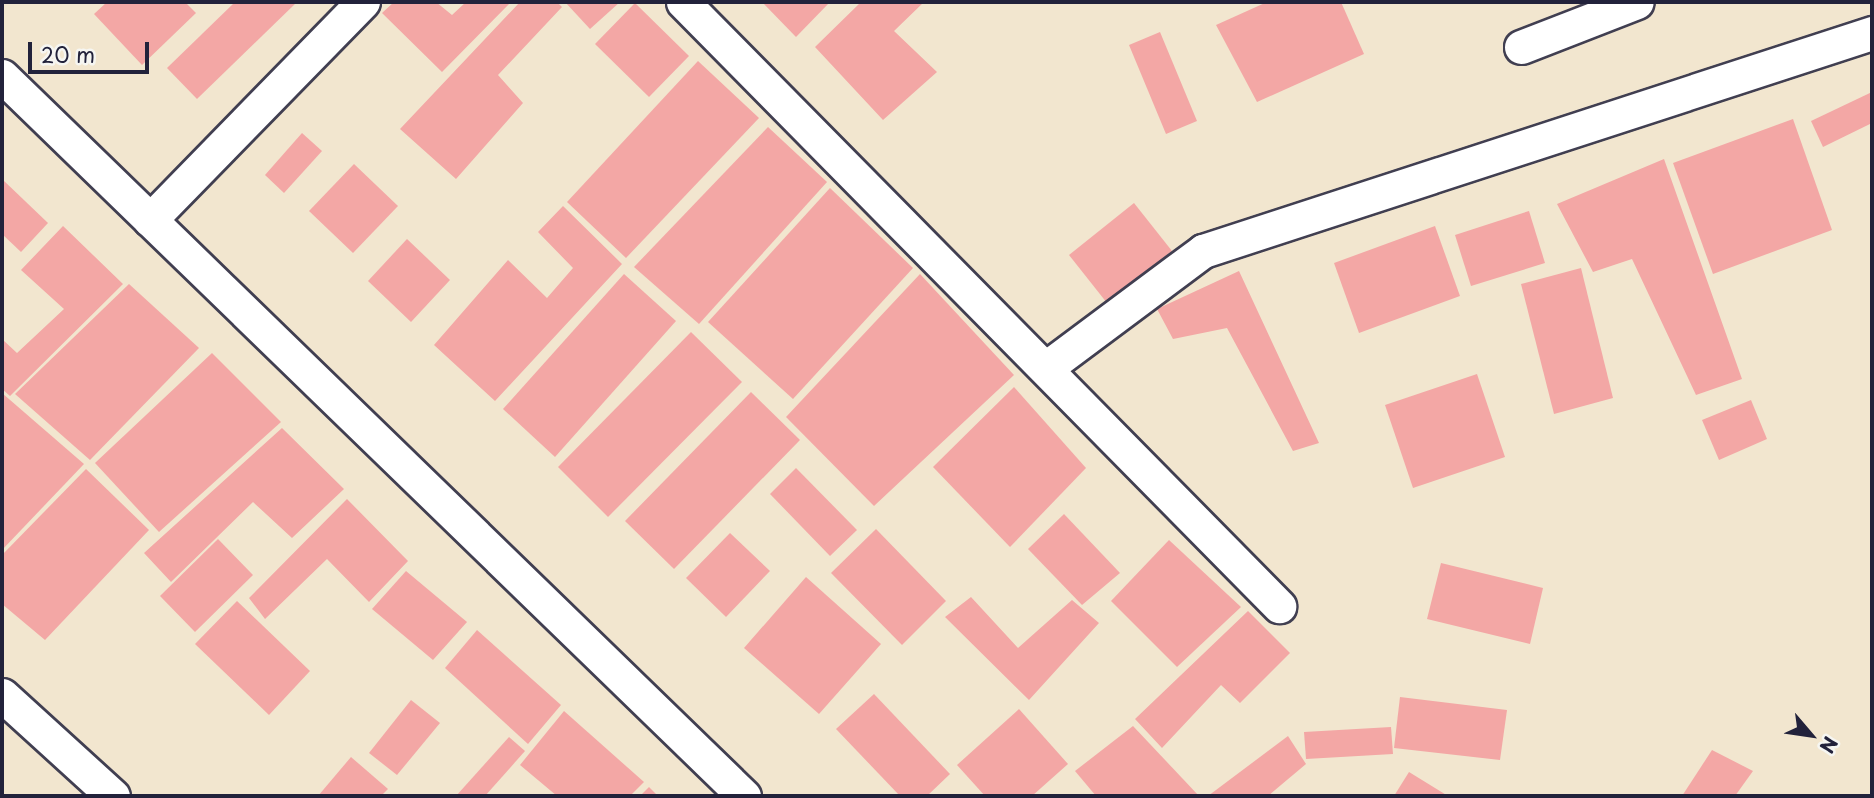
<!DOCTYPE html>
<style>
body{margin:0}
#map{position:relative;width:1874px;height:798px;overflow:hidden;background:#f2e6cf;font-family:"Playpen Sans",sans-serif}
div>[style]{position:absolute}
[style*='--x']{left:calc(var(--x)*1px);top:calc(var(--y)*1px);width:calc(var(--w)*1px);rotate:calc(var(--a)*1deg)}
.building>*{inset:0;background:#f3a7a5}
.roads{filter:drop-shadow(2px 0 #413f51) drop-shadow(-2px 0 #413f51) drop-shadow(0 2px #413f51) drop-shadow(0 -2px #413f51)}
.minor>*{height:33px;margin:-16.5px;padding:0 16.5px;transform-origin:16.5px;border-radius:16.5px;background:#fff}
span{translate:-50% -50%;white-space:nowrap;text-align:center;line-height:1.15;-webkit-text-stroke:7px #f6f6f2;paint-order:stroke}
.frame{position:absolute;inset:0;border:4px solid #22223b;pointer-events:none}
.north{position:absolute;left:1776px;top:700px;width:70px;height:70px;-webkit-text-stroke:5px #f6f6f2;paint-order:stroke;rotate:119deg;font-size:19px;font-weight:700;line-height:28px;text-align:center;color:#22223b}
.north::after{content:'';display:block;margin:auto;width:24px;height:32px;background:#22223b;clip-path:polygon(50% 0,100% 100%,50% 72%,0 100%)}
.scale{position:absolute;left:28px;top:42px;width:121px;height:32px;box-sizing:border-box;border:4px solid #22223b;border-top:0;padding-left:9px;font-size:21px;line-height:24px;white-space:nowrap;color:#22223b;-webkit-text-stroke:5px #f6f6f2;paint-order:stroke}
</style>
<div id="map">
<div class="building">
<div style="clip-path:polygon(107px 2px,185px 2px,196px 13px,142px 65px,94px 14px)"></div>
<div style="clip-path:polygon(235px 2px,297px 2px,197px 99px,167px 68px)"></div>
<div style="clip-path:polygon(394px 2px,436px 2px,452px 15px,466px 2px,511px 2px,442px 72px,382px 13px)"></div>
<div style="clip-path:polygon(520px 2px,557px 2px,562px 7px,498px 75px,523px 103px,456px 179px,400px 129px)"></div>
<div style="clip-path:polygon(565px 2px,620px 2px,590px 29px)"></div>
<div style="clip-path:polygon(762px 2px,830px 2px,796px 37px)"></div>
<div style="clip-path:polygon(861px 2px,924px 2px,894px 31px,937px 72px,883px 120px,815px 47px)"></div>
<div style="clip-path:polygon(1267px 2px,1341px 2px,1364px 54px,1257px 102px,1216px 25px)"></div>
<div style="clip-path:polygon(635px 3px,689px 56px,649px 97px,595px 44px)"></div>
<div style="clip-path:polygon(1160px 32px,1197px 121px,1166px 134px,1129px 45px)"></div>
<div style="clip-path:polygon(698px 61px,759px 118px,626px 258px,567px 202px)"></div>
<div style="clip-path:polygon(1872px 92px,1872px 123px,1823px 147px,1811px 121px)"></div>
<div style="clip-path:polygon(1793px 119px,1832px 230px,1713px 274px,1673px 163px)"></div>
<div style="clip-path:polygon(768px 127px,827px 182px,699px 324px,634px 267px)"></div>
<div style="clip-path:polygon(302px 133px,322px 151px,284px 193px,265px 175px)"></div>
<div style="clip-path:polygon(1664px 159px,1742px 379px,1696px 395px,1632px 259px,1593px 272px,1557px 204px)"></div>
<div style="clip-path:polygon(354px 164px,398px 206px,353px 253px,309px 211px)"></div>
<div style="clip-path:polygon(2px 179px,48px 223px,21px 252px,2px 234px)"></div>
<div style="clip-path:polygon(830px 188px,913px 268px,793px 399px,708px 322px)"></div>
<div style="clip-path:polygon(1134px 203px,1172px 251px,1107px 303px,1069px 255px)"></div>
<div style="clip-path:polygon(563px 206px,622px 264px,495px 401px,434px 345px,508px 260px,547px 298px,573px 268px,538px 232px)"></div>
<div style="clip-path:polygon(1529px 211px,1545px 263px,1471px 286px,1455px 235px)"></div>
<div style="clip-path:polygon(63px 226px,123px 284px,10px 396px,2px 389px,2px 339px,17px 353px,64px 309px,21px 270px)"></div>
<div style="clip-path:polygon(1435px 226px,1460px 296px,1359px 333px,1334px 263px)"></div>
<div style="clip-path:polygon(407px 239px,450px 280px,411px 322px,368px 281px)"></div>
<div style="clip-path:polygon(1581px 268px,1613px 398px,1554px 414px,1521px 284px)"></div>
<div style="clip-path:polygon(1239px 271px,1319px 443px,1293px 451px,1227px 328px,1173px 339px,1157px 309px)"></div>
<div style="clip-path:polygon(624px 274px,676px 321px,555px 457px,503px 409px)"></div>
<div style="clip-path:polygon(920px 274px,1014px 375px,874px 506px,786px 417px)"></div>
<div style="clip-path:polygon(129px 284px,199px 348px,90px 460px,15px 394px)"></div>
<div style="clip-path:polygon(691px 332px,742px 382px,608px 517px,558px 467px)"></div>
<div style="clip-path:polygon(212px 353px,281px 422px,159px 532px,95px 463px)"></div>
<div style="clip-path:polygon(1477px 374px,1505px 457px,1413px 488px,1385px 405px)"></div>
<div style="clip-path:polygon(1014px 387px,1086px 468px,1010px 547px,933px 467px)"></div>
<div style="clip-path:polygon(751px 392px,800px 440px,674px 569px,625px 521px)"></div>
<div style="clip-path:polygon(2px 393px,84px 464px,2px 550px)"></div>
<div style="clip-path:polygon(1751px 400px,1767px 439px,1719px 460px,1702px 420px)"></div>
<div style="clip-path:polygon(282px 428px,344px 489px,292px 538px,253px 502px,171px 582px,144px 553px)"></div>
<div style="clip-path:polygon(796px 468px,857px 530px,830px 556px,770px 494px)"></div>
<div style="clip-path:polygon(86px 469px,149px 530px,45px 640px,2px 604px,2px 555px)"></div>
<div style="clip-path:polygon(347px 499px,408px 561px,369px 602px,327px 559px,265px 619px,249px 598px)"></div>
<div style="clip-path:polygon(1064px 514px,1120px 573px,1082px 605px,1028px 549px)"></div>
<div style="clip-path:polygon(876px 529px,946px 601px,902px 645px,831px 573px)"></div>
<div style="clip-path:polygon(730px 533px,770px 571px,726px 617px,686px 578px)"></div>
<div style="clip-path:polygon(218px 539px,253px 575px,195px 632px,160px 596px)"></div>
<div style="clip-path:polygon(1169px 540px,1241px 607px,1177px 667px,1111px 601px)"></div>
<div style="clip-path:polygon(1441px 563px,1543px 588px,1530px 644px,1427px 619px)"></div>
<div style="clip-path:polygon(406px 571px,467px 622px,433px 660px,372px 609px)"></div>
<div style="clip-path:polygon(806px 577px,881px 644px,819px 714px,744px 648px)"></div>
<div style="clip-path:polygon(971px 597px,1018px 648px,1072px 600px,1099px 623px,1029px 700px,945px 617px)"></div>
<div style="clip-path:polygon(237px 601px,310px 671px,269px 715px,195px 644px)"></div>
<div style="clip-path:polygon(1248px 611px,1290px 653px,1240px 703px,1221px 685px,1162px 748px,1135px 719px)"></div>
<div style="clip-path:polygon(477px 630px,561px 705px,528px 744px,445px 668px)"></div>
<div style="clip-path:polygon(874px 694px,950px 774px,927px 796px,900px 796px,836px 729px)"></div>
<div style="clip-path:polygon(1400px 697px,1507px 710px,1500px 760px,1394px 748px)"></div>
<div style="clip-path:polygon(411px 700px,440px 723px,397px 775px,369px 753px)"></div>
<div style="clip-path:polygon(1019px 709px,1068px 764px,1032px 796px,985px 796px,957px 765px)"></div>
<div style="clip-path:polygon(564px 711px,644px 782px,630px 796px,557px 796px,520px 765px)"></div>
<div style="clip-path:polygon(1133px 726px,1199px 796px,1096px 796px,1075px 771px)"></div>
<div style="clip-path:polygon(1391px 727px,1393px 754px,1306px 759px,1304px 732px)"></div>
<div style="clip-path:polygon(1288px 736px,1306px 764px,1268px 796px,1208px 796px)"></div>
<div style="clip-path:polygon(509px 737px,525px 751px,485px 796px,456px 796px)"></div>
<div style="clip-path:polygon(1712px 750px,1753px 771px,1735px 796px,1682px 796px)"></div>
<div style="clip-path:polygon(351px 757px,388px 789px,381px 796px,318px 796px)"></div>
<div style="clip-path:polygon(1409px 772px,1448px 796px,1394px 796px)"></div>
<div style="clip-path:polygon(649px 787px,658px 796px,640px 796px)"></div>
</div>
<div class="roads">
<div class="minor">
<div style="--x:683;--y:2;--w:849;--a:45.38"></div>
<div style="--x:1521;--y:47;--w:124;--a:-21.2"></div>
<div style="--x:2;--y:76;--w:1034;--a:44.14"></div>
<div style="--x:150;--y:220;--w:305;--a:-45.7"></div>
<div style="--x:1046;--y:368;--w:196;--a:-36.7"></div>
<div style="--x:1203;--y:251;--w:704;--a:-18.05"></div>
<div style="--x:2;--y:695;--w:150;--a:42.3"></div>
</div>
</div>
<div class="frame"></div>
<div class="north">N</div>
<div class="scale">20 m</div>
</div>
